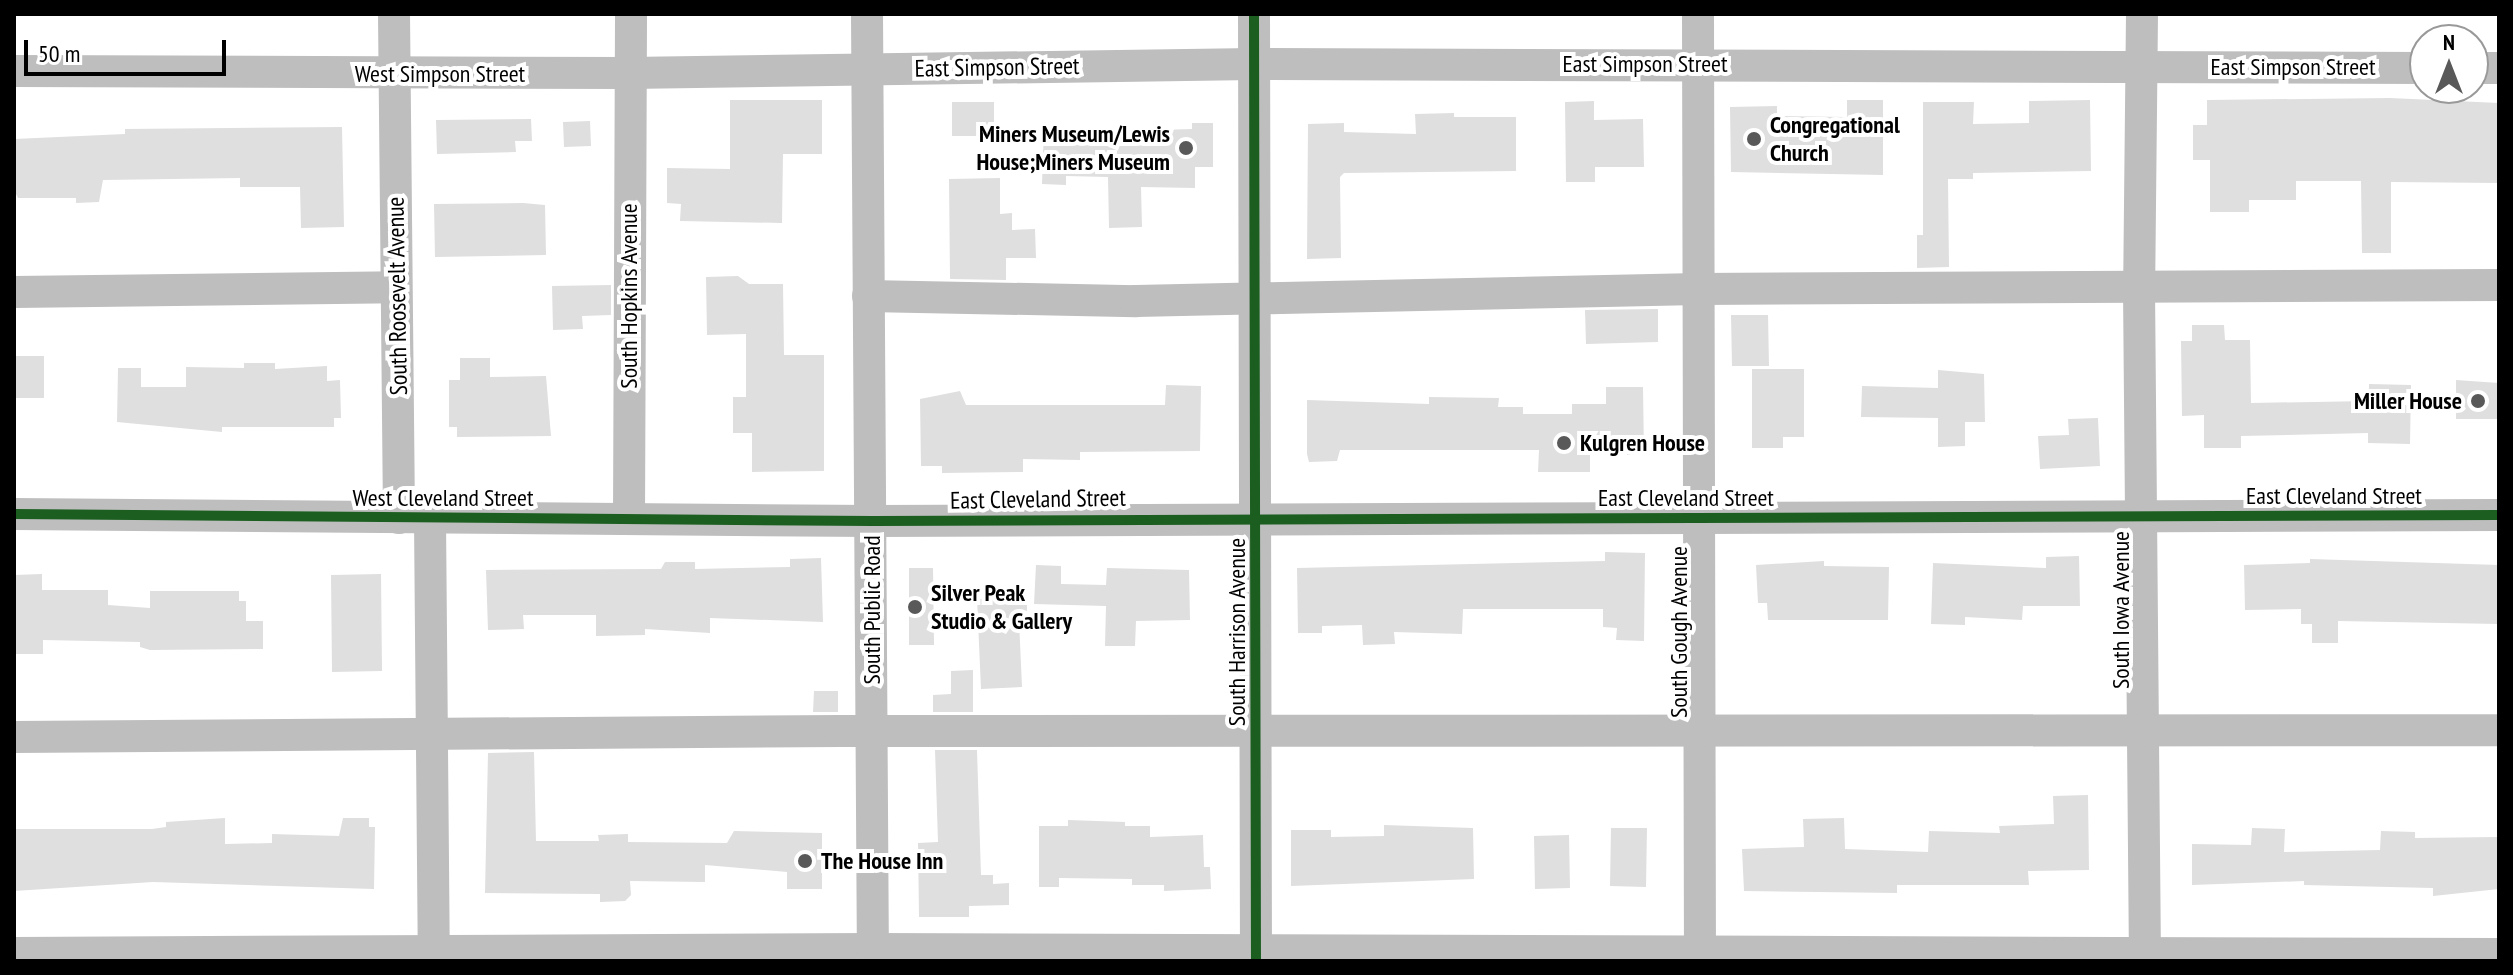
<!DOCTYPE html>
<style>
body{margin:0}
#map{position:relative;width:2513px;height:975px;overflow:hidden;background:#fff;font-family:"PT Sans Narrow",sans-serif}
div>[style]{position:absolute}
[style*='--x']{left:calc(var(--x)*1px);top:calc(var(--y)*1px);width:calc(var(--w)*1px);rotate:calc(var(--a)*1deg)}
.building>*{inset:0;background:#dfdfdf}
.minor>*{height:32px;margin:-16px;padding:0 16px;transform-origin:16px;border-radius:16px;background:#bebebe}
.cycleway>*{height:10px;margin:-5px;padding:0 5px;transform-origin:5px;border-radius:5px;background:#1b5e20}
.dots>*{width:22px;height:22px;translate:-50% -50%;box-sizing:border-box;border:4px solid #fff;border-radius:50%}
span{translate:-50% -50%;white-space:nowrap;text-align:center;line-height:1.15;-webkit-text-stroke:8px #fff;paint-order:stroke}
.street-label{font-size:24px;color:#000}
.poi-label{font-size:24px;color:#000;font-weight:700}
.left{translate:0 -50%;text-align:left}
.right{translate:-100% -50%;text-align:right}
.frame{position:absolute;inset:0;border:16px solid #000;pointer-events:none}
.north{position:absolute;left:2409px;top:24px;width:80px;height:80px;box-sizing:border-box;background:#fff;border:2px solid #999;border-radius:50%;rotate:0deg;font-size:22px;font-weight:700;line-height:32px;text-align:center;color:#000}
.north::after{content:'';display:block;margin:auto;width:28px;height:36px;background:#595959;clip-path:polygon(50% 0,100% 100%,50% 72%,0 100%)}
.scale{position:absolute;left:24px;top:40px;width:202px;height:36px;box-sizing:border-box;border:4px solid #000;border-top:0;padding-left:10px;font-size:24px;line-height:28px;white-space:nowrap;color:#000;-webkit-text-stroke:6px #fff;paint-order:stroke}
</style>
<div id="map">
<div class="building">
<div style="clip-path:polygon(2390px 98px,2499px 103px,2499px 183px,2391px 182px,2391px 253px,2362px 253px,2361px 181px,2296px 181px,2296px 200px,2249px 200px,2249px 212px,2210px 212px,2210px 160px,2193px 160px,2193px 125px,2207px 125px,2207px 100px)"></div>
<div style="clip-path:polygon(730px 100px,822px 100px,822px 154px,783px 154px,782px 223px,680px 221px,681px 204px,667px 203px,667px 168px,730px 169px)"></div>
<div style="clip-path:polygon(1847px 100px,1883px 100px,1883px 175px,1731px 172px,1730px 107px,1777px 106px,1777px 116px,1847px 117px)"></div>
<div style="clip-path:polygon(2090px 100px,2091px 171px,1973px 173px,1973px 179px,1948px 179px,1949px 267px,1917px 268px,1917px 235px,1923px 235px,1923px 102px,1974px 102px,1973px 124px,2029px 123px,2029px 101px)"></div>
<div style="clip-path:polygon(1594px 101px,1594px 120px,1643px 119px,1644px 167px,1595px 167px,1595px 182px,1566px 182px,1565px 102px)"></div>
<div style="clip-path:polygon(952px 102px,994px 102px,994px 136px,952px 136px)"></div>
<div style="clip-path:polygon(1454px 113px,1454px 117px,1516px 117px,1516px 171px,1344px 173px,1340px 177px,1341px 258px,1307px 259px,1308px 124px,1344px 123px,1344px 132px,1416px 134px,1415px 114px)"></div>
<div style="clip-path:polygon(531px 119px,532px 141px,515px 141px,516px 152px,437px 154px,436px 120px)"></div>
<div style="clip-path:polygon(590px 121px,591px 146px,564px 147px,563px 122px)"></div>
<div style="clip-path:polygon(1192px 123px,1213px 123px,1213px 167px,1195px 167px,1195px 188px,1141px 187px,1142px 227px,1109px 228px,1108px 177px,1066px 176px,1066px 185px,1042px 184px,1044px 126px,1160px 130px,1192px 129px)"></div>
<div style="clip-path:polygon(342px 127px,344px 227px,301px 228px,300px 187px,240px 187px,240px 178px,103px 180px,99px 202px,76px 203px,76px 198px,18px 198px,14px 190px,14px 139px,125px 134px,125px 129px)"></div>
<div style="clip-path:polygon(1000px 178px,1000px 214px,1012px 213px,1012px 230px,1035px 229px,1036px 258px,1006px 258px,1006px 280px,950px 279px,949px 179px)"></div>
<div style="clip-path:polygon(523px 203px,545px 205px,546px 255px,435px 257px,434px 204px)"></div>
<div style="clip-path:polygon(738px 276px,749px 284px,783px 284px,784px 355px,824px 355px,824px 471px,752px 472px,752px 433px,733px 433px,733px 397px,746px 397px,746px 334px,707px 335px,706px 277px)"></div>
<div style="clip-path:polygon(611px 285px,611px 315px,582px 316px,583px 329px,553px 330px,552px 286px)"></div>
<div style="clip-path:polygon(1658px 309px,1658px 342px,1586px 344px,1585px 310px)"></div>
<div style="clip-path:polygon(1731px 315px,1768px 315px,1769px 366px,1732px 366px)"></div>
<div style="clip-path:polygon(2192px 325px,2224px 325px,2225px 340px,2250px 340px,2251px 403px,2369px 401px,2369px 384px,2411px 385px,2410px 444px,2368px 443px,2368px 433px,2241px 436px,2241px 448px,2204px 448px,2204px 415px,2182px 416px,2181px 341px,2192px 341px)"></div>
<div style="clip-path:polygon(14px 356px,44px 356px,44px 398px,14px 398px)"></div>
<div style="clip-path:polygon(460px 358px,490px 358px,490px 377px,546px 376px,551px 436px,457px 437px,457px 427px,449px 427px,449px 380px,460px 380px)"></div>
<div style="clip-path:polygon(244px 363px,275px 363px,275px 369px,327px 366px,327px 381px,340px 380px,341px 418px,334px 418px,334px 427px,222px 427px,222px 432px,117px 422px,118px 368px,141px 368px,141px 387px,186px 387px,186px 367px,244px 368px)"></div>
<div style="clip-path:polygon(1752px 369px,1804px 369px,1804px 437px,1783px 437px,1783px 448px,1752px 448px)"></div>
<div style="clip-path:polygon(1938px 370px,1984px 374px,1985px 422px,1965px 422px,1965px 446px,1938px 447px,1938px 418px,1861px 417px,1862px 386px,1938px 388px)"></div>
<div style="clip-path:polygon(2456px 380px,2499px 383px,2499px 419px,2456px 419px)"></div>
<div style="clip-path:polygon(1166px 385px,1201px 386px,1200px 451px,1080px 452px,1080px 460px,1023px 459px,1023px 472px,942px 473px,942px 466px,921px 466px,920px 399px,960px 391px,966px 405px,1165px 405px)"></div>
<div style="clip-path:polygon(1606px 387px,1643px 387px,1644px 455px,1590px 455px,1590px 472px,1538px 472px,1539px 450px,1340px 450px,1337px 461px,1309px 462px,1307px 454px,1307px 400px,1429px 404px,1429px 397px,1499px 398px,1498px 407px,1523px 407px,1523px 414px,1572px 414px,1572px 404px,1606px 404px)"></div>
<div style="clip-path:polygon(2098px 418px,2100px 466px,2040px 469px,2038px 436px,2069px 435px,2068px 419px)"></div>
<div style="clip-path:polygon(1605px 552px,1645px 553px,1644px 641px,1616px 640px,1617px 628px,1603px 627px,1603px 609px,1463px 609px,1462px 634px,1394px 632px,1395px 644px,1363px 645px,1362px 625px,1322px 626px,1322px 633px,1298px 633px,1297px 568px,1605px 561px)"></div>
<div style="clip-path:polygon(2079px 556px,2080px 606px,2023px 606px,2022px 620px,1965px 617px,1965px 625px,1931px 624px,1933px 563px,2046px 568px,2046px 557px)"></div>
<div style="clip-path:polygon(821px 558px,823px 622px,710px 618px,710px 633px,645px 629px,645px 635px,596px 636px,596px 615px,523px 615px,524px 629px,488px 630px,486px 570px,661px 569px,665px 562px,695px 562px,695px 569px,790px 567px,790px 559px)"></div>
<div style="clip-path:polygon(2310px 559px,2499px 565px,2499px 624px,2338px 621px,2338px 643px,2312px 643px,2312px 624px,2301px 624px,2301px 609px,2245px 610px,2244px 565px,2310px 563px)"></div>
<div style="clip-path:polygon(1824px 561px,1824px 566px,1889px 567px,1888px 620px,1768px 620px,1767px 603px,1758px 603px,1756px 565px)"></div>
<div style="clip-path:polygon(1036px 565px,1061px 566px,1061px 584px,1106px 585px,1107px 568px,1189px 570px,1190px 620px,1136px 621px,1135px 646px,1105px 646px,1106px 606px,1034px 604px)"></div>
<div style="clip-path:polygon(909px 568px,933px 568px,934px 645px,909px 645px)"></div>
<div style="clip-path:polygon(42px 574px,42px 590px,108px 590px,108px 605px,150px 608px,150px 591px,239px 591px,239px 601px,246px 601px,246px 621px,263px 621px,263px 649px,150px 650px,140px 647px,140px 642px,43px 640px,43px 654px,14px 654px,14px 575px)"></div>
<div style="clip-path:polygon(381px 574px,382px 671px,332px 672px,331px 575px)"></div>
<div style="clip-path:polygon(1027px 597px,1027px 620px,1019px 620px,1022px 687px,981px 689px,977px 599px)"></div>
<div style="clip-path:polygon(973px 670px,973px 712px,933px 712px,933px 695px,951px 694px,951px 671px)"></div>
<div style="clip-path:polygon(814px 691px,838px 691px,838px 712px,813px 712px)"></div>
<div style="clip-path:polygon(935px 750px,977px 750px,981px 875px,993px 875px,993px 884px,1009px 883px,1009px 905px,969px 906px,969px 917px,919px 917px,918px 843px,938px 842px)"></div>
<div style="clip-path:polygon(534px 752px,536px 841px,599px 841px,598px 835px,628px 834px,628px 842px,727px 843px,734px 831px,822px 833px,822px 889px,787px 889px,787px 872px,705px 865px,705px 882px,630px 881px,631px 895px,625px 901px,600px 902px,600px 894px,485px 893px,488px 753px)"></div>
<div style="clip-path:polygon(2088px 795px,2089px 870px,2028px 871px,2029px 885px,1897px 885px,1897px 893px,1744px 891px,1742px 849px,1804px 847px,1803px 819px,1844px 818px,1845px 849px,1928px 852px,1929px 831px,2000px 833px,1999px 826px,2054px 824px,2053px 796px)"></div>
<div style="clip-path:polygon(225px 818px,225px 844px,272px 843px,272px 834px,339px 836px,343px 818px,369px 818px,369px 827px,375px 827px,374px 889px,153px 882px,14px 891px,14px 829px,152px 829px,166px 827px,166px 822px)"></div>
<div style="clip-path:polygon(1068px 820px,1125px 822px,1125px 826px,1150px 826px,1150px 837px,1203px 835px,1204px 867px,1210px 867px,1211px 889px,1164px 891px,1164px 885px,1132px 885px,1132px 879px,1059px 878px,1059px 887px,1039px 887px,1039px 826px,1068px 826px)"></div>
<div style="clip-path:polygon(1384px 825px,1473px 828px,1474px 879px,1291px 886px,1291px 830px,1331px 830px,1331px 837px,1384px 836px)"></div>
<div style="clip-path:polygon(1611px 828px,1647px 828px,1646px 887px,1610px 886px)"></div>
<div style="clip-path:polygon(2252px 828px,2285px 829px,2284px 852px,2380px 850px,2381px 831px,2415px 832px,2415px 838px,2499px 837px,2499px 889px,2433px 896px,2433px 888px,2304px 885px,2304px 881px,2192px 885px,2192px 844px,2251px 845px)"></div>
<div style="clip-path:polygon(1569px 835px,1570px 888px,1535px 889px,1534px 836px)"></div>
</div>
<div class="minor">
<div style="--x:394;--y:14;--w:504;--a:89.43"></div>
<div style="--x:867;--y:14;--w:947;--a:89.64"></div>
<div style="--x:1254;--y:14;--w:947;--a:89.88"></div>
<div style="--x:1698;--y:14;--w:947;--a:89.88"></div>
<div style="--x:2142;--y:14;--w:274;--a:90.6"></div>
<div style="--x:2139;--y:288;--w:673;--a:89.49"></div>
<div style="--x:2473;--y:68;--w:26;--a:0"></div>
<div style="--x:14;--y:71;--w:615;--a:0.19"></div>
<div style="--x:629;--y:73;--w:625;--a:-0.83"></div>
<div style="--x:1254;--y:64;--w:1171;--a:0.2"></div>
<div style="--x:14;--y:292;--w:382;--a:-0.7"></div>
<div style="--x:868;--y:296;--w:268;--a:1.1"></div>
<div style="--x:1136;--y:301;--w:562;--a:-1.22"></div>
<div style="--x:1698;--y:289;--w:801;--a:-0.29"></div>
<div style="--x:14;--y:514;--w:859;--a:0.47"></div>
<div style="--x:873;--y:521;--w:1626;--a:-0.21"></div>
<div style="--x:629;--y:518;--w:504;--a:-89.77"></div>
<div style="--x:430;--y:519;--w:442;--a:89.5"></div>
<div style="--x:14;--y:737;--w:826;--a:-0.42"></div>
<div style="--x:840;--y:731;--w:1659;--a:-0.03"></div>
<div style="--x:14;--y:953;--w:859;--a:-0.27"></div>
<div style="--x:873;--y:949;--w:1626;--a:0.18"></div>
</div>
<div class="cycleway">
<div style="--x:1254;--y:14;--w:947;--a:89.88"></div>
<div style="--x:14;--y:514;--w:859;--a:0.47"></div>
<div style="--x:873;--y:521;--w:1626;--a:-0.21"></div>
</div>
<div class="dots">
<div style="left:1754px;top:139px;background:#595959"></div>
<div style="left:1186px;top:148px;background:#595959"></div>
<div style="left:2478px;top:401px;background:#595959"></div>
<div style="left:1564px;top:443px;background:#595959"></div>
<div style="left:915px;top:607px;background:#595959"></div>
<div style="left:805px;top:861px;background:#595959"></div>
</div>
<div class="street-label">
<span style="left:1645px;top:64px">East Simpson Street</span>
<span style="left:997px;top:67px;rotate:-1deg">East Simpson Street</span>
<span style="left:2293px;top:67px">East Simpson Street</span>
<span style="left:440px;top:74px">West Simpson Street</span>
<span style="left:397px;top:296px;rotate:-91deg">South Roosevelt Avenue</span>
<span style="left:629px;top:296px;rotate:-90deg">South Hopkins Avenue</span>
<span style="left:2334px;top:496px">East Cleveland Street</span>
<span style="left:443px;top:498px">West Cleveland Street</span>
<span style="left:1686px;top:498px">East Cleveland Street</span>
<span style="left:1038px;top:499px;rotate:-1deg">East Cleveland Street</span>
<span style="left:872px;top:610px;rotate:-90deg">South Public Road</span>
<span style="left:2121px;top:610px;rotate:-90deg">South Iowa Avenue</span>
<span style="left:1237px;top:632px;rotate:-90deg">South Harrison Avenue</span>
<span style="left:1679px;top:632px;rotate:-90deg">South Gough Avenue</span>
</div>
<div class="poi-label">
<span class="left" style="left:1770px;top:139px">Congregational<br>Church</span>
<span class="right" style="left:1170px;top:148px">Miners Museum/Lewis<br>House;Miners Museum</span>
<span class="right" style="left:2462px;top:401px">Miller House</span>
<span class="left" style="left:1580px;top:443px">Kulgren House</span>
<span class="left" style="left:931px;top:607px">Silver Peak<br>Studio &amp; Gallery</span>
<span class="left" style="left:821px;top:861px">The House Inn</span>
</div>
<div class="frame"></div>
<div class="north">N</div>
<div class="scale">50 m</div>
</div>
